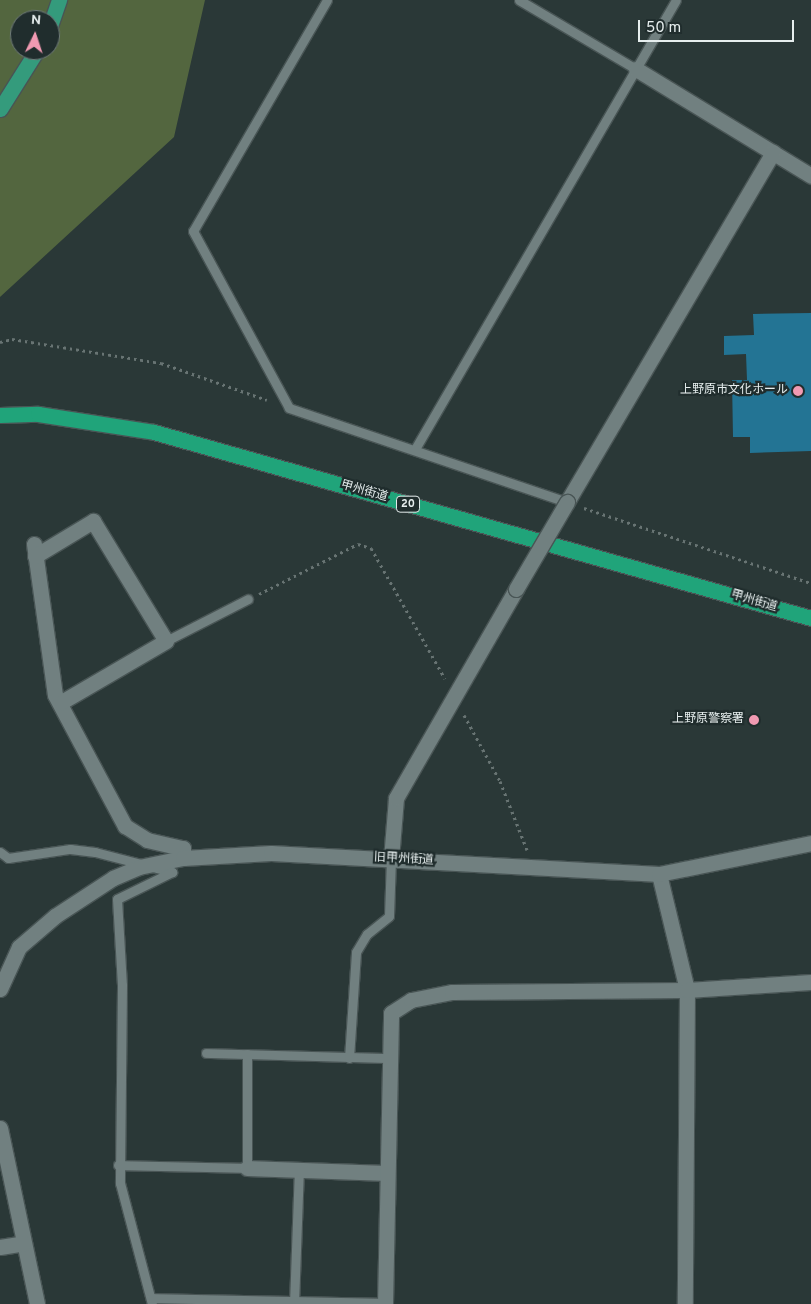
<!DOCTYPE html>
<meta charset="utf-8">
<style>
body{margin:0}
#map{position:relative;width:811px;height:1304px;overflow:hidden;background:#2a3837;font-family:Overpass,"Noto Sans JP",sans-serif}
div>[style]{position:absolute}
[style*='--x']{left:calc(var(--x)*1px);top:calc(var(--y)*1px);width:calc(var(--w)*1px);rotate:calc(var(--a)*1deg)}
.green>*{inset:0;background:#53663f}
.building>*{inset:0;background:#237494}
.path>*{height:3px;margin-top:-1.5px;transform-origin:0;background:repeating-linear-gradient(90deg,#687473 0 2.5px,transparent 0 6.5px)}
.roads{filter:drop-shadow(1px 0 #495555) drop-shadow(-1px 0 #495555) drop-shadow(0 1px #495555) drop-shadow(0 -1px #495555)}
.service>*{height:9px;margin:-4.5px;padding:0 4.5px;transform-origin:4.5px;border-radius:4.5px;background:#718080}
.minor>*{height:15px;margin:-7.5px;padding:0 7.5px;transform-origin:7.5px;border-radius:7.5px;background:#718080}
.primary>*{height:15px;margin:-7.5px;padding:0 7.5px;transform-origin:7.5px;border-radius:7.5px;background:#349b7c}
.trunk>*{height:15px;margin:-7.5px;padding:0 7.5px;transform-origin:7.5px;border-radius:7.5px;background:#20a47a}
.bridges{filter:drop-shadow(1px 0 #495555) drop-shadow(-1px 0 #495555) drop-shadow(0 1px #495555) drop-shadow(0 -1px #495555)}
.minor-bridge>*{height:15px;margin:-7.5px;padding:0 7.5px;transform-origin:7.5px;border-radius:7.5px;background:#718080}
.dots>*{width:14px;height:14px;translate:-50% -50%;box-sizing:border-box;border:2px solid #202d2d;border-radius:50%}
span{translate:-50% -50%;white-space:nowrap;text-align:center;line-height:1.15;-webkit-text-stroke:4.5px #202d2d;paint-order:stroke}
.shield-label span{padding:1px 4px;background:#202d2d;border:1px solid;border-radius:4px;-webkit-text-stroke-width:0}
.shield-label{font-size:11px;color:#e6eeee;font-weight:700}
.poi-label{font-size:12px;color:#e6eeee}
.right{translate:-100% -50%;text-align:right}
.street-label{font-size:12px;color:#e6eeee}
.north{position:absolute;left:10px;top:10px;width:50px;height:50px;box-sizing:border-box;background:#202d2d;border:1px solid #6f7a7a;border-radius:50%;rotate:4deg;font-size:14px;font-weight:700;line-height:20px;text-align:center;color:#e6eeee}
.north::after{content:'';display:block;margin:auto;width:18px;height:22px;background:#f19ab2;clip-path:polygon(50% 0,100% 100%,50% 72%,0 100%)}
.scale{position:absolute;left:638px;top:20px;width:156px;height:22px;box-sizing:border-box;border:2px solid #e6eeee;border-top:0;padding-left:6px;font-size:15px;line-height:18px;white-space:nowrap;color:#e6eeee;-webkit-text-stroke:4px #202d2d;paint-order:stroke}
</style>
<div id="map">
<div class="green">
<div style="clip-path:polygon(evenodd,0 0,205px 0,174px 137px,0 297px,0 0,20px 20px,50px 20px,50px 50px,20px 50px,20px 20px)"></div>
</div>
<div class="building">
<div style="clip-path:polygon(811px 313px,811px 451px,750px 453px,750px 437px,733px 437px,732px 380px,747px 380px,746px 354px,724px 355px,724px 336px,754px 335px,753px 314px)"></div>
</div>
<div class="path">
<div style="--x:0;--y:342;--w:12;--a:-14"></div>
<div style="--x:12;--y:339;--w:151;--a:9.2"></div>
<div style="--x:161;--y:363;--w:112;--a:19.2"></div>
<div style="--x:584;--y:508;--w:239;--a:18.3"></div>
<div style="--x:259;--y:594;--w:111;--a:-26.8"></div>
<div style="--x:358;--y:544;--w:14;--a:17"></div>
<div style="--x:371;--y:548;--w:150;--a:60.5"></div>
<div style="--x:464;--y:715;--w:75;--a:61.4"></div>
<div style="--x:500;--y:781;--w:74;--a:68.6"></div>
</div>
<div class="roads">
<div class="service">
<div style="--x:327;--y:0;--w:267;--a:120.1"></div>
<div style="--x:193;--y:231;--w:201;--a:61.5"></div>
<div style="--x:289;--y:408;--w:293;--a:18.7"></div>
<div style="--x:519;--y:0;--w:136;--a:30.5"></div>
<div style="--x:415;--y:449;--w:519;--a:-59.83"></div>
<div style="--x:166;--y:641;--w:92;--a:-27.1"></div>
<div style="--x:0;--y:852;--w:10;--a:37"></div>
<div style="--x:8;--y:858;--w:63;--a:-8.3"></div>
<div style="--x:70;--y:849;--w:25;--a:7"></div>
<div style="--x:95;--y:852;--w:80;--a:14.6"></div>
<div style="--x:172;--y:872;--w:61;--a:153.9"></div>
<div style="--x:117;--y:899;--w:86;--a:86.7"></div>
<div style="--x:122;--y:985;--w:198;--a:90.6"></div>
<div style="--x:120;--y:1183;--w:125;--a:75.2"></div>
<div style="--x:206;--y:1053;--w:184;--a:1.6"></div>
<div style="--x:349;--y:1058;--w:106;--a:-86.2"></div>
<div style="--x:356;--y:952;--w:21;--a:-59"></div>
<div style="--x:367;--y:934;--w:28;--a:-39"></div>
<div style="--x:389;--y:916;--w:57;--a:-88"></div>
<div style="--x:118;--y:1165;--w:129;--a:1.3"></div>
<div style="--x:247;--y:1168;--w:114;--a:-90"></div>
<div style="--x:151;--y:1298;--w:234;--a:1.2"></div>
<div style="--x:294;--y:1304;--w:134;--a:-87.9"></div>
</div>
<div class="minor">
<div style="--x:636;--y:69;--w:205;--a:31.4"></div>
<div style="--x:567;--y:502;--w:406;--a:-59.5"></div>
<div style="--x:34;--y:544;--w:152;--a:82.1"></div>
<div style="--x:55;--y:695;--w:149;--a:61.9"></div>
<div style="--x:125;--y:826;--w:26;--a:32"></div>
<div style="--x:147;--y:840;--w:37;--a:13"></div>
<div style="--x:183;--y:848;--w:10;--a:90"></div>
<div style="--x:35;--y:556;--w:68;--a:-31.1"></div>
<div style="--x:93;--y:521;--w:140;--a:58.7"></div>
<div style="--x:166;--y:641;--w:123;--a:149.7"></div>
<div style="--x:391;--y:859;--w:61;--a:-85.3"></div>
<div style="--x:396;--y:798;--w:241;--a:-60.1"></div>
<div style="--x:659;--y:874;--w:119;--a:76.4"></div>
<div style="--x:687;--y:990;--w:314;--a:90.4"></div>
<div style="--x:0;--y:989;--w:46;--a:-65.7"></div>
<div style="--x:19;--y:947;--w:48;--a:-40.7"></div>
<div style="--x:55;--y:916;--w:69;--a:-33.2"></div>
<div style="--x:113;--y:878;--w:28;--a:-23"></div>
<div style="--x:139;--y:867;--w:45;--a:-11.6"></div>
<div style="--x:183;--y:858;--w:88;--a:-3.3"></div>
<div style="--x:271;--y:853;--w:389;--a:3.1"></div>
<div style="--x:659;--y:874;--w:155;--a:-11.5"></div>
<div style="--x:0;--y:1128;--w:180;--a:78.1"></div>
<div style="--x:247;--y:1168;--w:140;--a:2"></div>
<div style="--x:0;--y:1247;--w:24;--a:-9"></div>
<div style="--x:385;--y:1304;--w:291;--a:-88.8"></div>
<div style="--x:391;--y:1013;--w:24;--a:-33"></div>
<div style="--x:411;--y:1000;--w:42;--a:-11"></div>
<div style="--x:452;--y:992;--w:235;--a:-0.5"></div>
<div style="--x:687;--y:990;--w:124;--a:-3.7"></div>
</div>
<div class="primary">
<div style="--x:50;--y:26;--w:28;--a:-71"></div>
<div style="--x:0;--y:109;--w:70;--a:-57.9"></div>
</div>
<div class="trunk">
<div style="--x:0;--y:415;--w:38;--a:-2"></div>
<div style="--x:38;--y:414;--w:117;--a:8.8"></div>
<div style="--x:154;--y:432;--w:683;--a:15.81"></div>
</div>
</div>
<div class="bridges">
<div class="minor-bridge">
<div style="--x:516;--y:589;--w:101;--a:-59.6"></div>
</div>
</div>
<div class="dots">
<div style="left:798px;top:391px;background:#f19ab2"></div>
<div style="left:754px;top:720px;background:#f19ab2"></div>
</div>
<div class="shield-label">
<span style="left:408px;top:504px">20</span>
</div>
<div class="poi-label">
<span class="right" style="left:788px;top:391px">上野原市文化ホール</span>
<span class="right" style="left:744px;top:720px">上野原警察署</span>
</div>
<div class="street-label">
<span style="left:364px;top:492px;rotate:16deg">甲州街道</span>
<span style="left:754px;top:602px;rotate:16deg">甲州街道</span>
<span style="left:404px;top:860px;rotate:3deg">旧甲州街道</span>
</div>
<div class="north">N</div>
<div class="scale">50 m</div>
</div>
